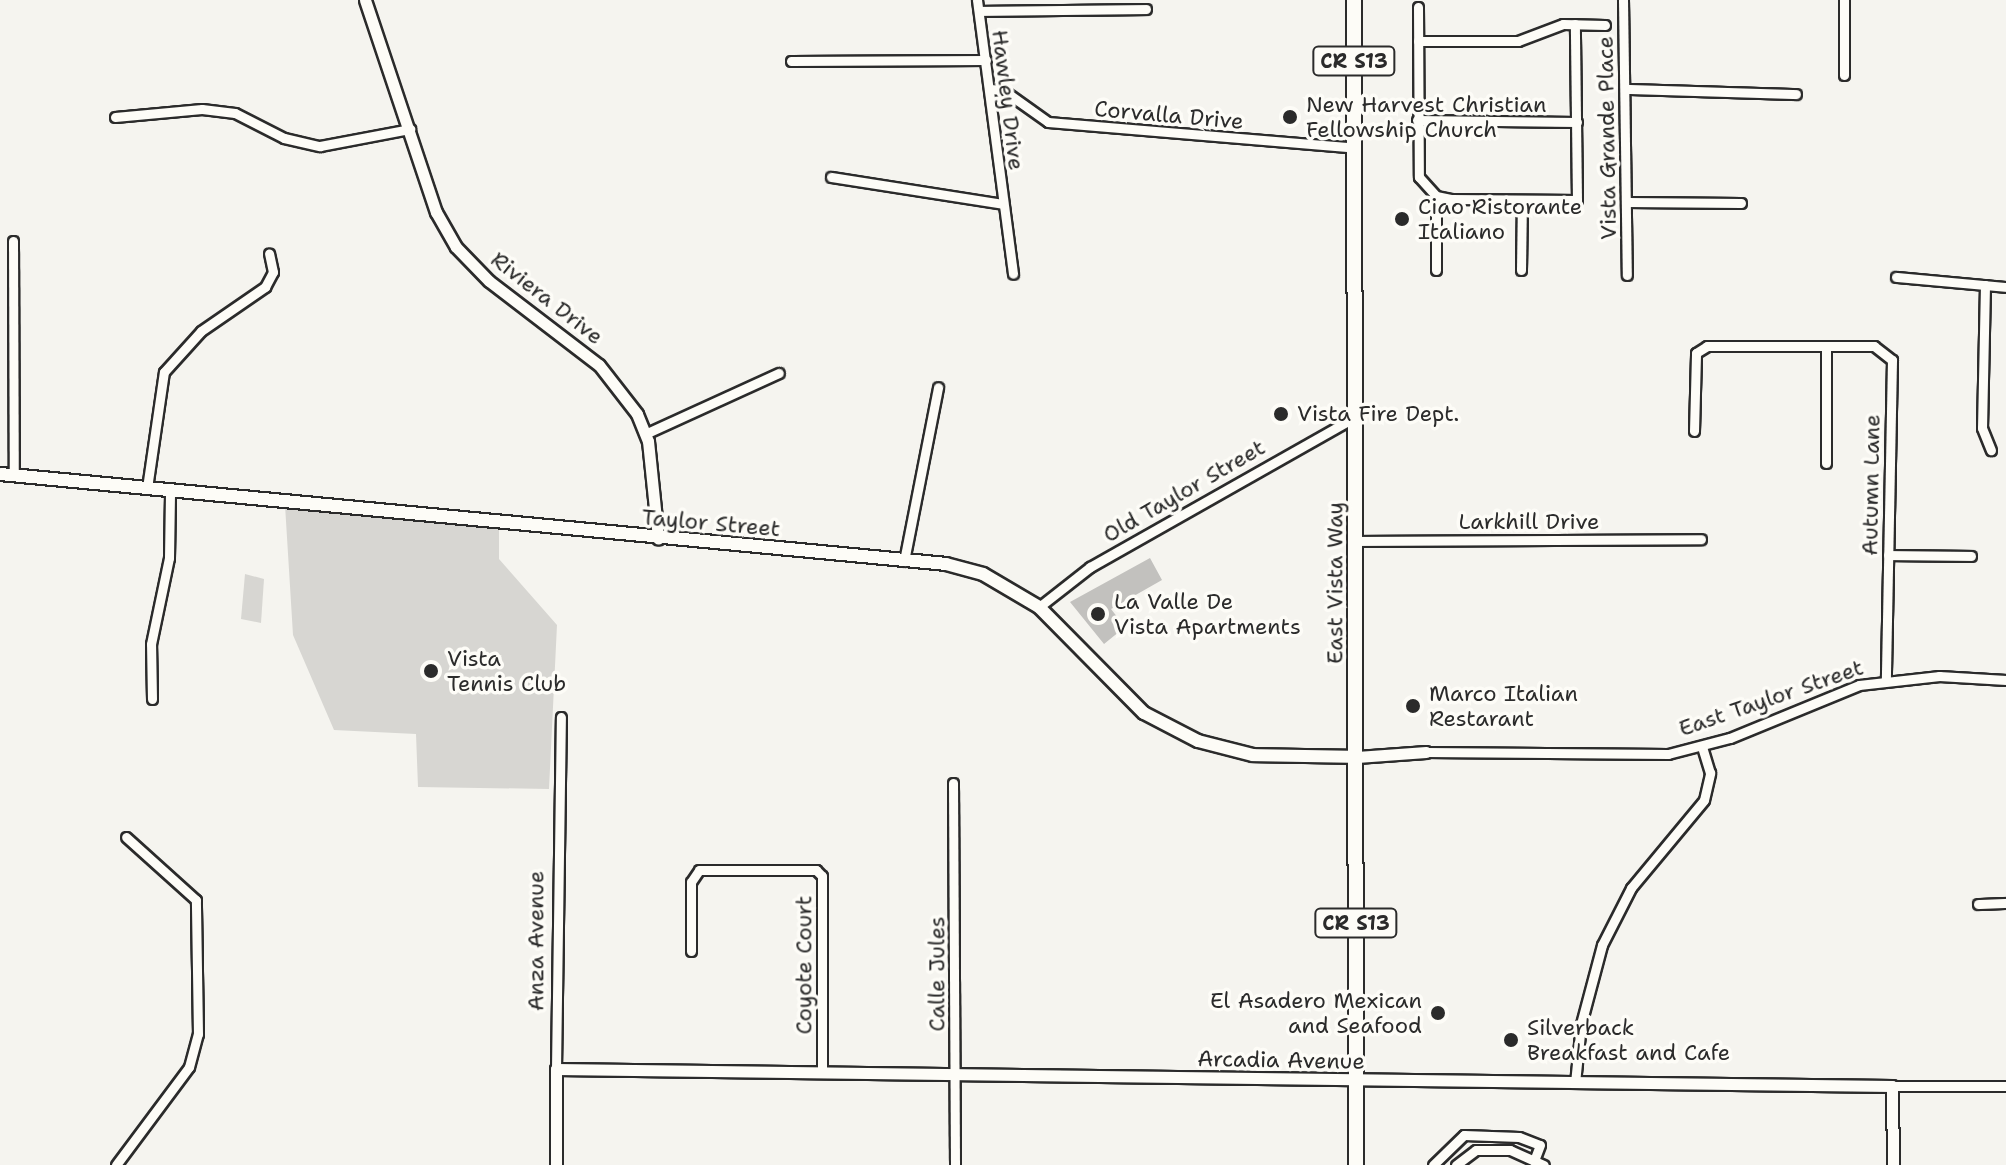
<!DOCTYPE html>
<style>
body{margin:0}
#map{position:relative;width:2006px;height:1165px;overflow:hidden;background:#f5f4ef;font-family:"Shantell Sans",sans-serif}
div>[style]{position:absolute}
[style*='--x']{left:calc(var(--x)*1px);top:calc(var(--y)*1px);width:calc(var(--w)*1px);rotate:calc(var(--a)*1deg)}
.green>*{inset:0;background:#d7d6d2}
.building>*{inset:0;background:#c2c1be}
.roads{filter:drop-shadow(2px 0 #2b2b2b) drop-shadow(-2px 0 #2b2b2b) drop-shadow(0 2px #2b2b2b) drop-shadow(0 -2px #2b2b2b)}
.minor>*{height:9px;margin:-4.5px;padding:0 4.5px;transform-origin:4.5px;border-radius:4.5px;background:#fdfcf7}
.tertiary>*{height:11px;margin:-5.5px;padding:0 5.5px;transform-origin:5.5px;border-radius:5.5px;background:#fdfcf7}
.secondary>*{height:12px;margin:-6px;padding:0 6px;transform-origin:6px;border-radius:6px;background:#fdfcf7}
.primary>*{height:14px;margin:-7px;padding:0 7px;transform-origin:7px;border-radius:7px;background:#fdfcf7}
.dots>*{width:22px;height:22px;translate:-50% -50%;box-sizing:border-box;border:4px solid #fdfcf7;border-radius:50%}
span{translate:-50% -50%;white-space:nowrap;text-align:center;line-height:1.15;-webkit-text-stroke:7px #fdfcf7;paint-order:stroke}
.shield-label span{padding:2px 6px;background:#fdfcf7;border:2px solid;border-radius:6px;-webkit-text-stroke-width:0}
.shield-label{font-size:20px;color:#2b2b2b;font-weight:700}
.street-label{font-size:22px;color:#2b2b2b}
.poi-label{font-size:22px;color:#2b2b2b}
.left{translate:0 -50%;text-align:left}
.right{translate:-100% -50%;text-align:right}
</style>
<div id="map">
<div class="green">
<div style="clip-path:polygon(285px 505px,499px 525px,499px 559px,557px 625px,549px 789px,418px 787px,416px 734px,334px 730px,293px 635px)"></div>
<div style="clip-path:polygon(245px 574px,264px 579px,261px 623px,241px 619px)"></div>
</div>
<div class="building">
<div style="clip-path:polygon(1150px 558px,1162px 580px,1111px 609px,1125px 627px,1104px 644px,1070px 602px)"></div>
</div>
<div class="roads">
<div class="minor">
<div style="--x:977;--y:0;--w:276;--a:82.5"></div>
<div style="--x:1623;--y:0;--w:275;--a:89.2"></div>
<div style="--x:1418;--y:7;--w:170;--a:89.7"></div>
<div style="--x:1419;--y:177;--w:25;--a:48"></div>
<div style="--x:1436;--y:196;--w:15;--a:11"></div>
<div style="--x:1451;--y:199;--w:126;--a:0.5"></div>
<div style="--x:1577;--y:200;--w:176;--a:-90.7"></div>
<div style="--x:979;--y:11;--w:167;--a:-0.7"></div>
<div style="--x:1418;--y:41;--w:100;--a:0"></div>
<div style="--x:1518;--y:41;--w:48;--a:-20.7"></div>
<div style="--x:1563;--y:24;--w:42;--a:1.4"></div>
<div style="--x:791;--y:61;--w:195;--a:-0.3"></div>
<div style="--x:1844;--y:75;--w:75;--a:-90"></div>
<div style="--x:989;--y:89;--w:14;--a:4"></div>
<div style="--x:1003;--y:90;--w:55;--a:35.4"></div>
<div style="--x:1048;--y:122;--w:309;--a:4.8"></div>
<div style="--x:1626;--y:89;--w:170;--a:1.7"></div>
<div style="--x:115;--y:117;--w:87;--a:-5.3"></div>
<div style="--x:202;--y:109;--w:33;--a:7"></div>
<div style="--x:235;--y:113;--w:55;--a:27"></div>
<div style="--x:284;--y:138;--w:37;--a:13"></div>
<div style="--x:320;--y:146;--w:92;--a:-10.7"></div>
<div style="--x:1417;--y:120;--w:160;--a:0.7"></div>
<div style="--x:831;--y:177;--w:174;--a:8.9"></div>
<div style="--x:1436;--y:196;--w:74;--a:90"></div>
<div style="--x:1627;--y:202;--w:114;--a:0.5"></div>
<div style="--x:13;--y:241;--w:235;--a:89.8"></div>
<div style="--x:1521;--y:270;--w:70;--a:-89.2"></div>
<div style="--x:1896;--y:277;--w:110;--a:5.2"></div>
<div style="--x:1985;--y:285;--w:143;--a:91.2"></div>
<div style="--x:1982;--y:428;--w:24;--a:68"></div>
<div style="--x:1826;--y:346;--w:117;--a:90"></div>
<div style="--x:1694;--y:431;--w:78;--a:-88.5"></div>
<div style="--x:1696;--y:353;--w:13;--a:-32"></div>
<div style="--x:1707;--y:346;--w:167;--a:0"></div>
<div style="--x:1874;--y:346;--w:23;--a:38"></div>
<div style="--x:1892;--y:360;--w:321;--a:91.1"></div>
<div style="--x:645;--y:434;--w:147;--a:-24.5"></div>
<div style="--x:147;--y:488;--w:117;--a:-81.7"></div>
<div style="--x:164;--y:372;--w:55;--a:-47.9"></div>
<div style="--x:201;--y:331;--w:78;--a:-34.5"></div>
<div style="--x:265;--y:287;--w:17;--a:-62"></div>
<div style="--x:273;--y:272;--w:19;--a:-102"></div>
<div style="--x:1357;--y:541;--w:344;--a:-0.3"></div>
<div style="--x:1888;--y:555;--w:83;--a:0.7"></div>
<div style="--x:904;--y:561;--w:177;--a:-78.9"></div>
<div style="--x:1039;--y:607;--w:65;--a:-38.1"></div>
<div style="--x:1090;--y:567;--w:305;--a:-29.5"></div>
<div style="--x:152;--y:699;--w:55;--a:-91"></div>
<div style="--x:151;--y:644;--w:88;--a:-78.2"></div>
<div style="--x:169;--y:558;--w:67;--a:-89.1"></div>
<div style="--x:1426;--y:752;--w:242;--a:0.5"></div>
<div style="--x:1668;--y:754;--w:64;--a:-14.5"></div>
<div style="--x:1730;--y:738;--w:139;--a:-22.3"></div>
<div style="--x:1859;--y:685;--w:81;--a:-6.4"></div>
<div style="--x:1939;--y:676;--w:67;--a:3.4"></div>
<div style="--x:953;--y:783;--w:382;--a:89.7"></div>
<div style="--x:1978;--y:904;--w:28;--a:-2"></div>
<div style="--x:691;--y:951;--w:69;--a:-90"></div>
<div style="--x:691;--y:882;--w:14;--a:-56"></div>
<div style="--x:699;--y:870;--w:117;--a:0"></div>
<div style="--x:816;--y:870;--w:8;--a:45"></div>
<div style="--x:822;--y:876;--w:197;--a:90"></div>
<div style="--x:556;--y:1069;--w:352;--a:-89.2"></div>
<div style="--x:1575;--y:1083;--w:59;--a:-84.2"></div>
<div style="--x:1581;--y:1024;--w:82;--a:-75.1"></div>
<div style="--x:1602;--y:945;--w:64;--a:-63"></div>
<div style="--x:1631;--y:888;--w:114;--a:-50.3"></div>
<div style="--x:1704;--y:800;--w:28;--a:-77"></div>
<div style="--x:1710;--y:773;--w:27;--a:-107"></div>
<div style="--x:1892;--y:1086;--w:114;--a:0"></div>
<div style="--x:116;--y:1165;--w:122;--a:-53.3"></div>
<div style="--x:189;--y:1067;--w:34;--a:-75"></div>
<div style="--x:198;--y:1034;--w:134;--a:-90.9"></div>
<div style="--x:196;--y:900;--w:94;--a:-138"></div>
<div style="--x:1433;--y:1165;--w:43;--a:-44.1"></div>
<div style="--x:1464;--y:1135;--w:55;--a:2.1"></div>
<div style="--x:1519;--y:1137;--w:22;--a:21"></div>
<div style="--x:1540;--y:1145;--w:17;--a:111"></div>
<div style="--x:1456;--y:1165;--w:25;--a:-37"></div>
<div style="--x:1476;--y:1150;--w:34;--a:0"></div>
<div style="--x:1510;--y:1150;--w:37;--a:24"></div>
</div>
<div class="tertiary">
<div style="--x:365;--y:0;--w:224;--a:71.5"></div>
<div style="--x:436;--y:212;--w:40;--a:60.3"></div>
<div style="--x:456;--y:247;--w:47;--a:45.9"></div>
<div style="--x:489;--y:281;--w:138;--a:37.4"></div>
<div style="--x:599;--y:365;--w:62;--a:52.2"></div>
<div style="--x:637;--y:414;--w:29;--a:68"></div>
<div style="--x:648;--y:441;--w:98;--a:84.1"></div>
<div style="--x:1357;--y:757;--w:69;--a:-4.1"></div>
<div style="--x:556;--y:1165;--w:96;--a:-90"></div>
<div style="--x:556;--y:1069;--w:1336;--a:0.73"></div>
<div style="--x:1892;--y:1086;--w:79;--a:89.3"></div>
</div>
<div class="secondary">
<div style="--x:0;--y:474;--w:950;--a:5.43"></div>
<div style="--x:946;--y:564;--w:38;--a:15"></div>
<div style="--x:983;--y:574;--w:65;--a:30.5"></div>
<div style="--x:1039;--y:607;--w:149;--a:45.3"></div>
<div style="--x:1144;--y:713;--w:61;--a:27.4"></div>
<div style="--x:1198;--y:741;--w:57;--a:14.3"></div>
<div style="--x:1253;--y:755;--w:104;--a:1.1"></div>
</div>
<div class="primary">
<div style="--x:1354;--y:0;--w:1165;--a:89.9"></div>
</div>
</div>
<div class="dots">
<div style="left:1290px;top:117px;background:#2b2b2b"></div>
<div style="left:1402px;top:219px;background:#2b2b2b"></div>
<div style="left:1281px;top:414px;background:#2b2b2b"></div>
<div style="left:1098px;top:614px;background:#2b2b2b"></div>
<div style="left:431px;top:671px;background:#2b2b2b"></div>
<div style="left:1413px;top:706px;background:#2b2b2b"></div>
<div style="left:1438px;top:1013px;background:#2b2b2b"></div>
<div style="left:1511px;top:1040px;background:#2b2b2b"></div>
</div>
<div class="shield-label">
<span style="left:1354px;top:61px">CR S13</span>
<span style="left:1356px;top:923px">CR S13</span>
</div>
<div class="street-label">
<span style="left:1008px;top:100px;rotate:83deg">Hawley Drive</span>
<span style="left:1169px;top:115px;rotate:5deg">Corvalla Drive</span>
<span style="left:1607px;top:138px;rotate:-91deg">Vista Grande Place</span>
<span style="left:547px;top:298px;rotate:38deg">Riviera Drive</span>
<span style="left:1871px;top:485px;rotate:-89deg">Autumn Lane</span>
<span style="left:1184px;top:491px;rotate:-30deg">Old Taylor Street</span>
<span style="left:1529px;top:522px">Larkhill Drive</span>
<span style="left:711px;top:523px;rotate:5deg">Taylor Street</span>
<span style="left:1335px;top:583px;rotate:-90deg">East Vista Way</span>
<span style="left:1771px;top:698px;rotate:-19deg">East Taylor Street</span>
<span style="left:536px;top:941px;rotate:-90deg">Anza Avenue</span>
<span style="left:804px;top:965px;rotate:-90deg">Coyote Court</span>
<span style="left:937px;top:974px;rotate:-90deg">Calle Jules</span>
<span style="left:1281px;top:1060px;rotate:1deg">Arcadia Avenue</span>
</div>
<div class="poi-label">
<span class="left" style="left:1306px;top:117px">New Harvest Christian<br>Fellowship Church</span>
<span class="left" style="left:1418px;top:219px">Ciao Ristorante<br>Italiano</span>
<span class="left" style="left:1297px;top:414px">Vista Fire Dept.</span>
<span class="left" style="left:1114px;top:614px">La Valle De<br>Vista Apartments</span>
<span class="left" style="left:447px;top:671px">Vista<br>Tennis Club</span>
<span class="left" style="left:1429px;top:706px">Marco Italian<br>Restarant</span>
<span class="right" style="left:1422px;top:1013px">El Asadero Mexican<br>and Seafood</span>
<span class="left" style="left:1527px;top:1040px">Silverback<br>Breakfast and Cafe</span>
</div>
</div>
